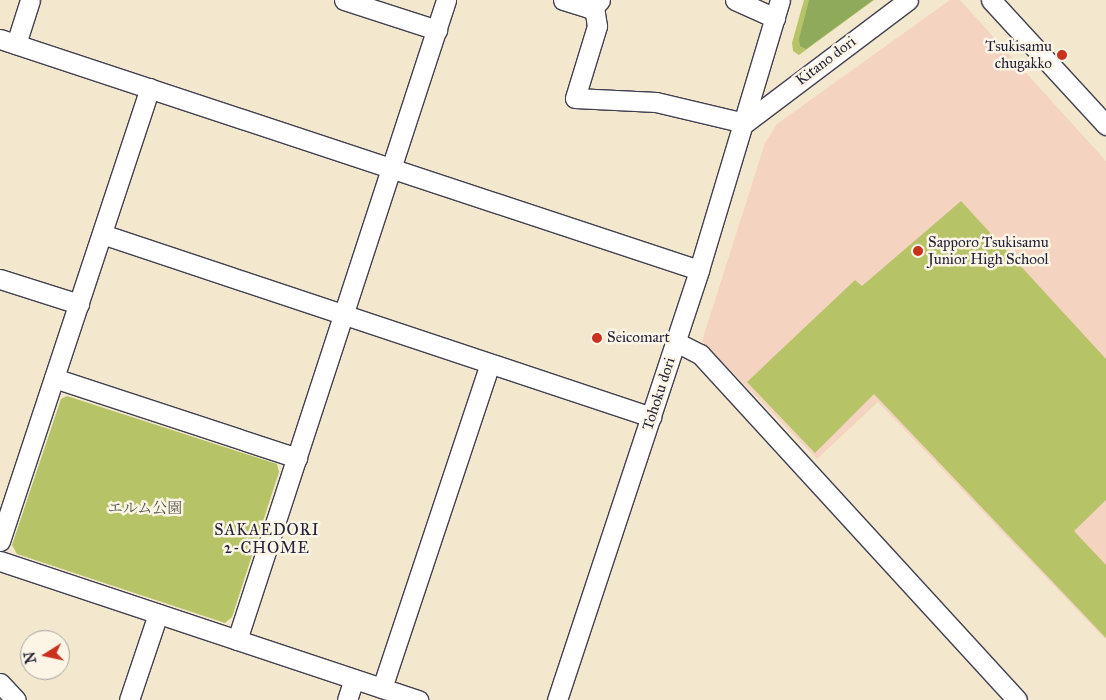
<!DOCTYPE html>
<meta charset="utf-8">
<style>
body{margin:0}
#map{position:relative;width:1106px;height:700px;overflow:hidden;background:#f3e8ce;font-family:"IM FELL Great Primer","Noto Serif JP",serif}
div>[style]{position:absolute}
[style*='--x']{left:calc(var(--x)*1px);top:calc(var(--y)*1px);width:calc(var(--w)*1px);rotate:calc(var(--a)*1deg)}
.built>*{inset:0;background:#f4d3c1}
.green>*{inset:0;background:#b6c467}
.forest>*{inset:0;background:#90aa5c}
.roads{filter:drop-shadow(1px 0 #414051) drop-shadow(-1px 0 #414051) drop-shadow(0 1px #414051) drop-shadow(0 -1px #414051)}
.minor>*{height:19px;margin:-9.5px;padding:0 9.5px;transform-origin:9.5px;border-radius:9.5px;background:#fff}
.dots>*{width:14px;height:14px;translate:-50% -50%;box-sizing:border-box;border:2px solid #fcf5e5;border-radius:50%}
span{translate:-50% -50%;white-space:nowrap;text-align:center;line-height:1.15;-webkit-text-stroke:5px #fcf5e5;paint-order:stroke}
.poi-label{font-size:15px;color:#22223b}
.right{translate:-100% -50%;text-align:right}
.left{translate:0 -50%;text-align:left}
.street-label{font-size:15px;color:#22223b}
.park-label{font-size:15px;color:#4e5348}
.neighbourhood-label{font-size:16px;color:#22223b;letter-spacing:1px}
.north{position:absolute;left:20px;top:630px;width:50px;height:50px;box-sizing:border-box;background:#fcf5e5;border:1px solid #a5a1a1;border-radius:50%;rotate:260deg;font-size:14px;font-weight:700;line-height:20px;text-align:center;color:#22223b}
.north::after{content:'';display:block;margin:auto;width:18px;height:22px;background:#c8321e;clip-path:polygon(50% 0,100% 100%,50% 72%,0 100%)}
</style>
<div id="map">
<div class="built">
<div style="clip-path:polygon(950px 0,960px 0,1106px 161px,1106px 640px,878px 402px,817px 459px,702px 341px,765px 143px,777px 124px)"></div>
</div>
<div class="green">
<div style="clip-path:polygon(804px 0,874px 0,799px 55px,793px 51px,792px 43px)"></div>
<div style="clip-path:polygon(961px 201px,1106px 359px,1106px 500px,1074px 531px,1106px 565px,1106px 638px,874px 394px,815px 453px,747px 382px,855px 280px,862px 286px)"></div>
<div style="clip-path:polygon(67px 396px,277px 464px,279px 472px,232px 617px,225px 623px,17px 554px,12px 545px,61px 399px)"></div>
</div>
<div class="forest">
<div style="clip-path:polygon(809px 0,873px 0,806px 49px,800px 46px,799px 39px)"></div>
</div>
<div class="roads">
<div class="minor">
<div style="--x:344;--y:0;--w:98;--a:17.9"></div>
<div style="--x:563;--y:0;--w:27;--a:17"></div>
<div style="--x:589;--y:8;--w:5;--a:-11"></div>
<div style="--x:594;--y:7;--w:9;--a:-49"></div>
<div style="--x:735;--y:0;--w:44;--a:24.2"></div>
<div style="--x:991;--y:0;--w:170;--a:47.4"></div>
<div style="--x:594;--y:7;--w:19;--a:81"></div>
<div style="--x:597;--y:26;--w:75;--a:107"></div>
<div style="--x:575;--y:98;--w:81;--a:2.8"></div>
<div style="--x:656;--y:102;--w:91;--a:13.3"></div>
<div style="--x:0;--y:39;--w:736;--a:18.29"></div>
<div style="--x:16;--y:44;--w:46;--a:-72.3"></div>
<div style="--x:745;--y:123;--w:204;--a:-37"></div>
<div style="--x:102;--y:234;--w:579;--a:18.43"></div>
<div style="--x:0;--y:279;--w:83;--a:17.6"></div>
<div style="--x:676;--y:342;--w:27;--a:27"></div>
<div style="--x:700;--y:354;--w:469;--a:47.5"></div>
<div style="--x:54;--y:378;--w:256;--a:18.2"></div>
<div style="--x:0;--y:541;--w:477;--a:-71.7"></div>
<div style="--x:0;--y:561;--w:441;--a:18.4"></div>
<div style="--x:237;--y:640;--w:673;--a:-71.91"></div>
<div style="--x:0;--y:683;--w:23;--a:47"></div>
<div style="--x:382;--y:688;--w:342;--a:-71.6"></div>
<div style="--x:129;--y:700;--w:91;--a:-71.4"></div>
<div style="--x:347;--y:700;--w:22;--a:-72"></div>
<div style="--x:557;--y:700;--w:453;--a:-71.7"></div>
<div style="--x:699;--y:270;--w:282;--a:-73.3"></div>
</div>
</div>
<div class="dots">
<div style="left:1062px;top:55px;background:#c8321e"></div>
<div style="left:918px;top:251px;background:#c8321e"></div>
<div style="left:597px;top:338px;background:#c8321e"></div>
</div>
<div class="poi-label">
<span class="right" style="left:1052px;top:55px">Tsukisamu<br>chugakko</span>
<span class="left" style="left:928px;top:251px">Sapporo Tsukisamu<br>Junior High School</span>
<span class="left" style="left:607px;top:338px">Seicomart</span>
</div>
<div class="street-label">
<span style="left:826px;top:61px;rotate:-37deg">Kitano dori</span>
<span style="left:659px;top:394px;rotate:-72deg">Tohoku dori</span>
</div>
<div class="park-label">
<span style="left:145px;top:509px">エルム公園</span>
</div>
<div class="neighbourhood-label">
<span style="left:267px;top:539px">SAKAEDORI<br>2-CHOME</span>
</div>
<div class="north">N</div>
</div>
